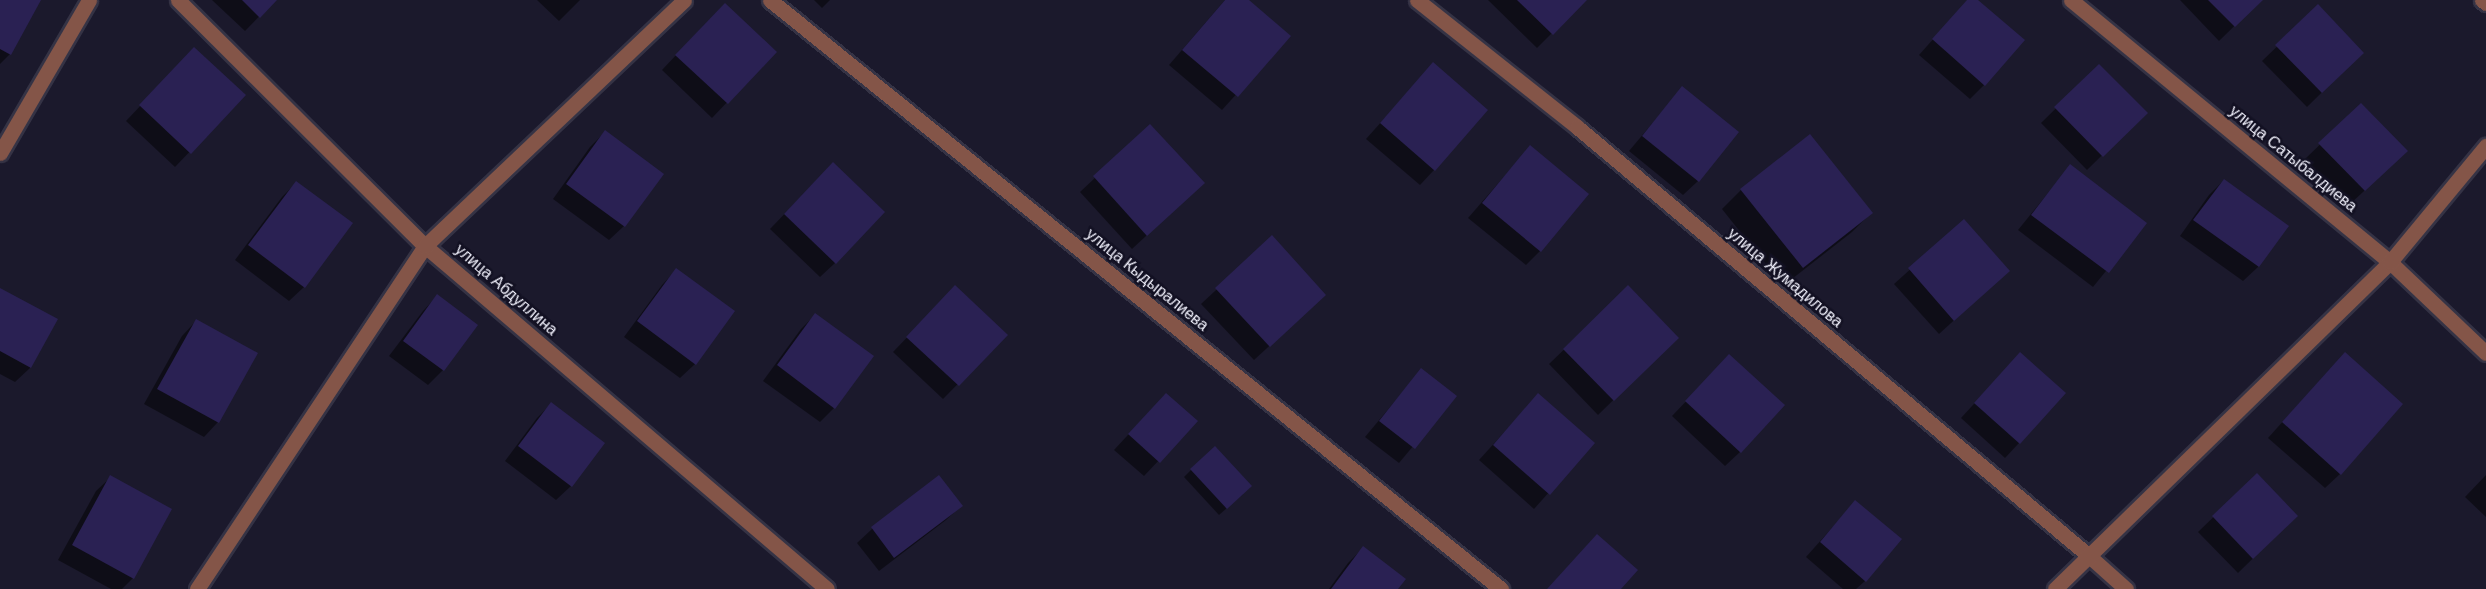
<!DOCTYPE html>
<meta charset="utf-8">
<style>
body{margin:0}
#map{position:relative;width:2486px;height:589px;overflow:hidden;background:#1b192c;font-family:"DM Sans",sans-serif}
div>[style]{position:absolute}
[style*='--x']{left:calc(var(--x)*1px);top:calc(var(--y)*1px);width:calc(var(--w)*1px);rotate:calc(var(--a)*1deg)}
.shadow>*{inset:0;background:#0007}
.building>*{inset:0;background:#2a2153}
.roads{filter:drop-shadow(2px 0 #353345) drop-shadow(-2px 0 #353345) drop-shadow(0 2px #353345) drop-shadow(0 -2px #353345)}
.minor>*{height:15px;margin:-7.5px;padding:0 7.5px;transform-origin:7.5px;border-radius:7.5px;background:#845548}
span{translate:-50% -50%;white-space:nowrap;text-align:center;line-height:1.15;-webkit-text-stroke:5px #121022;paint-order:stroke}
.street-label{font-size:16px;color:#f3f3fe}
</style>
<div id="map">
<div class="shadow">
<div style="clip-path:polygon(0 0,40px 0,10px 54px,0 64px)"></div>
<div style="clip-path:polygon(212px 0,275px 0,245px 31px)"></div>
<div style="clip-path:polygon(537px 0,580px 0,559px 21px)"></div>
<div style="clip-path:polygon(814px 0,830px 0,822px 8px)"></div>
<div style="clip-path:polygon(1225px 0,1247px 0,1289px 36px,1222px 110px,1169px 65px)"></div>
<div style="clip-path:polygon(1488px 0,1585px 0,1537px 48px)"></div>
<div style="clip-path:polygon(1968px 0,1976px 0,1984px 85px,1970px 99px,1919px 55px)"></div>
<div style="clip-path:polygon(2180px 0,2261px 0,2219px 41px)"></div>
<div style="clip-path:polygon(2318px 7px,2362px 53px,2307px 107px,2262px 61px)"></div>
<div style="clip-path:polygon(710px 19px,775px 52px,712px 118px,662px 70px)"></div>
<div style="clip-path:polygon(180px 64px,244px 95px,175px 167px,126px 121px)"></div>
<div style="clip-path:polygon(1433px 64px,1434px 170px,1420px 185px,1366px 139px)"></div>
<div style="clip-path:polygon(2099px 66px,2145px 113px,2087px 170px,2041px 123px)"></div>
<div style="clip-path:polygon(1682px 88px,1698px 181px,1683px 195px,1629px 151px)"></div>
<div style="clip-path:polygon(2361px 105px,2391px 166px,2349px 205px,2305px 159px)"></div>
<div style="clip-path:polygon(1150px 126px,1188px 197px,1132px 249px,1080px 192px)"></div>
<div style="clip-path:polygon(605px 132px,624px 226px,609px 240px,553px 199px,590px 147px)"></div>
<div style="clip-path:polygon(1530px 147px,1540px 251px,1526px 265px,1468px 218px)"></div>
<div style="clip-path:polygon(2070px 166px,2145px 223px,2093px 287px,2018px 230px)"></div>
<div style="clip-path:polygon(818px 179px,835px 263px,820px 277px,770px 229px)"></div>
<div style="clip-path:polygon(2224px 180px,2287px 227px,2258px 267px,2243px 281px,2180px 236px,2209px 195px)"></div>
<div style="clip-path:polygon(296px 183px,304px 287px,289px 301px,235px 260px,282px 197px)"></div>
<div style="clip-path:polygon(1741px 190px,1871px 213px,1852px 232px,1783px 286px,1722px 209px)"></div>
<div style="clip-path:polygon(1964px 221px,2008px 271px,1939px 334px,1894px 284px)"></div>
<div style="clip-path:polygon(1272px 238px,1310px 309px,1254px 360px,1201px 304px)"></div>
<div style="clip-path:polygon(676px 270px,695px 364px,680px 378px,624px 337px,662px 285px)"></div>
<div style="clip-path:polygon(1628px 288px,1677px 338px,1598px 415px,1549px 364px)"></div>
<div style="clip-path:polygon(0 289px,56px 319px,30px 368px,15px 382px,0 374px)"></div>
<div style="clip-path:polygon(437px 296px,476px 326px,443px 370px,428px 385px,389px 356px,423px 311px)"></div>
<div style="clip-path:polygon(941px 302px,1006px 335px,943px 399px,893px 352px)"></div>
<div style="clip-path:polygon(815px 315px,834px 408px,820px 422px,763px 381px,801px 329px)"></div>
<div style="clip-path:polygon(196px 321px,218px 422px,204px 437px,144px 404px,182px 336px)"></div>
<div style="clip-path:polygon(2006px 369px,2019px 443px,2005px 458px,1961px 418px)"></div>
<div style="clip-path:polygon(2330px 369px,2340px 474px,2325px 488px,2268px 438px)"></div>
<div style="clip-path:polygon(1421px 370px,1455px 396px,1399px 463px,1365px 437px)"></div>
<div style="clip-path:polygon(1715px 371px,1740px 452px,1725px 466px,1672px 416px)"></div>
<div style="clip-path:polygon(1538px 395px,1593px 443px,1534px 509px,1479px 460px)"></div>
<div style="clip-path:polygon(551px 404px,571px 486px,556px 500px,505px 461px,537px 418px)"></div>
<div style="clip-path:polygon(1152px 409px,1196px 421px,1144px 476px,1114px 450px)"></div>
<div style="clip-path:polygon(1191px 470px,1243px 494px,1219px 515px,1184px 477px)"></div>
<div style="clip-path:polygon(2257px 475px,2282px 530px,2238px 573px,2198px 532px)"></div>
<div style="clip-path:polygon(2486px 475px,2486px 517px,2465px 497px)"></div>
<div style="clip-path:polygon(111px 477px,170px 509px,133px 578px,122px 589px,111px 589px,58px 560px,96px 491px)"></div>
<div style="clip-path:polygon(939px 477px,961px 506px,946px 520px,879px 571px,857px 543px,872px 529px)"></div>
<div style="clip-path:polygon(1855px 502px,1865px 581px,1856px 589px,1843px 589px,1806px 557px)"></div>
<div style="clip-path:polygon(1363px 548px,1396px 589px,1329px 589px,1348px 563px)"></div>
</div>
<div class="building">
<div style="clip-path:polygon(0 0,41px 0,11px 55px,0 49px)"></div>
<div style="clip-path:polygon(242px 0,277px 0,260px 18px)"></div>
<div style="clip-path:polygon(1225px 0,1249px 0,1291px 36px,1238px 97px,1182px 50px)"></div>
<div style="clip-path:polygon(1517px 0,1587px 0,1553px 35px)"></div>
<div style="clip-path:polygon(1967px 0,1978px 0,2025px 40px,1985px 86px,1932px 39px)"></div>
<div style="clip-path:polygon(2208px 0,2263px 0,2235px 27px)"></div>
<div style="clip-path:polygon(725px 3px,777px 52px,728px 104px,675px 55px)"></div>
<div style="clip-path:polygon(2318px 4px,2364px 53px,2322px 93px,2275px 45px)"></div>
<div style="clip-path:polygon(194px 47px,246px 95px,191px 154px,139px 105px)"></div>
<div style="clip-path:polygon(1433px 62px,1488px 110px,1435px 171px,1380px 123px)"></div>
<div style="clip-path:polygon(2099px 64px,2148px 113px,2103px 157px,2054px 107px)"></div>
<div style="clip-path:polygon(1682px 86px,1739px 132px,1699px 182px,1642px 136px)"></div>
<div style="clip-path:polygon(2361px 103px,2408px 151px,2365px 191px,2318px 143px)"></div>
<div style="clip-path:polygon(1150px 124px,1205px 183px,1147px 236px,1093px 176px)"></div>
<div style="clip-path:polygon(605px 130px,664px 174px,625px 227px,566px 184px)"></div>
<div style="clip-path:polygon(1810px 134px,1873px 213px,1803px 268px,1740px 189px)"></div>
<div style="clip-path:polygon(1530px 145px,1589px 194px,1541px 252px,1482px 203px)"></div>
<div style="clip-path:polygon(833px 162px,885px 212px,836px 264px,784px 214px)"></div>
<div style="clip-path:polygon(2070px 164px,2147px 223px,2109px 273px,2031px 215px)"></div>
<div style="clip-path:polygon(2224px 179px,2289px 226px,2259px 267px,2193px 220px)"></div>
<div style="clip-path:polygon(296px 181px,353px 223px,305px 288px,248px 245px)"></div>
<div style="clip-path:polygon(1964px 219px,2010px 271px,1954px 321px,1908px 268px)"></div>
<div style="clip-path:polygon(1272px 235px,1326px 295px,1270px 347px,1215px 288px)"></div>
<div style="clip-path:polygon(676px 268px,735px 311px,696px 365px,637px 321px)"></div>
<div style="clip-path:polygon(955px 285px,1008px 335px,959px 386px,906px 337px)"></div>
<div style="clip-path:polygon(1628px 285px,1679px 338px,1614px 401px,1563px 349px)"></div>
<div style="clip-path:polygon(0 288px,58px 319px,31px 368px,0 351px)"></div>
<div style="clip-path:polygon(437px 294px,478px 325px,444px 371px,403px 341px)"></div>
<div style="clip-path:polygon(815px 313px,874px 356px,835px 409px,777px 365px)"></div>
<div style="clip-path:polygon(196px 319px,258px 353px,219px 423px,157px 389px)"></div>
<div style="clip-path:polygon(2020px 352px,2066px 393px,2020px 444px,1974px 403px)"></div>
<div style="clip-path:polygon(2345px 352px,2403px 404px,2341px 475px,2282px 422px)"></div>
<div style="clip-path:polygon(1729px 354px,1785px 405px,1741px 453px,1685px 401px)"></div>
<div style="clip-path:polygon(1421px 368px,1457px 396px,1415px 449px,1379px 421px)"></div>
<div style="clip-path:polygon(1166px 393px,1198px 421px,1160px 463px,1128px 434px)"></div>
<div style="clip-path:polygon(1538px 393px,1595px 443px,1550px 495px,1493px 445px)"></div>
<div style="clip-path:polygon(551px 402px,605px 443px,572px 487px,518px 446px)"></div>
<div style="clip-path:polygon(1215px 446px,1252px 486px,1227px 509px,1190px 469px)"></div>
<div style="clip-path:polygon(2257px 473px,2298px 516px,2253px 559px,2212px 516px)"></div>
<div style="clip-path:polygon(110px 475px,172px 509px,134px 579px,72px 545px)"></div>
<div style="clip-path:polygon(939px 475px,963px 506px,894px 558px,871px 527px)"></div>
<div style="clip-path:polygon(1855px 500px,1902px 539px,1866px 582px,1820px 542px)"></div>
<div style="clip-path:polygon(1597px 534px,1638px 570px,1621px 589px,1547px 589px)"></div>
<div style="clip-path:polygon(1363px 546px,1406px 579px,1398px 589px,1331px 589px)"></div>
</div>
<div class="roads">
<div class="minor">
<div style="--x:178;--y:0;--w:349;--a:44.9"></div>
<div style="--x:425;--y:246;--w:528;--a:40.47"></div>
<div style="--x:770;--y:0;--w:939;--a:38.86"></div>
<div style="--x:1417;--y:0;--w:204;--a:38.4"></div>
<div style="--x:1577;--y:127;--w:667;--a:39.95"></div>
<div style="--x:2088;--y:555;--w:51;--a:41.8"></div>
<div style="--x:2071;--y:0;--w:413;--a:39.4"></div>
<div style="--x:2390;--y:262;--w:132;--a:43.5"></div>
<div style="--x:2482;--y:0;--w:5;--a:37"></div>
<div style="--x:0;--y:153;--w:177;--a:-59.8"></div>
<div style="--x:197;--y:589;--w:412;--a:-56.4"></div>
<div style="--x:425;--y:246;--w:357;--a:-43.5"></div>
<div style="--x:2055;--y:589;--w:468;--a:-44.3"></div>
<div style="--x:2390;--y:262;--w:151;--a:-50.4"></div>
</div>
</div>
<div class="street-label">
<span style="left:2293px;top:159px;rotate:39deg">улица Сатыбалдиева</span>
<span style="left:1785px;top:278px;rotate:40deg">улица Жумадилова</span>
<span style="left:1147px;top:280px;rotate:39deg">улица Кыдыралиева</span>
<span style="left:506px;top:290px;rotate:41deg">улица Абдуллина</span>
</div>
</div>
